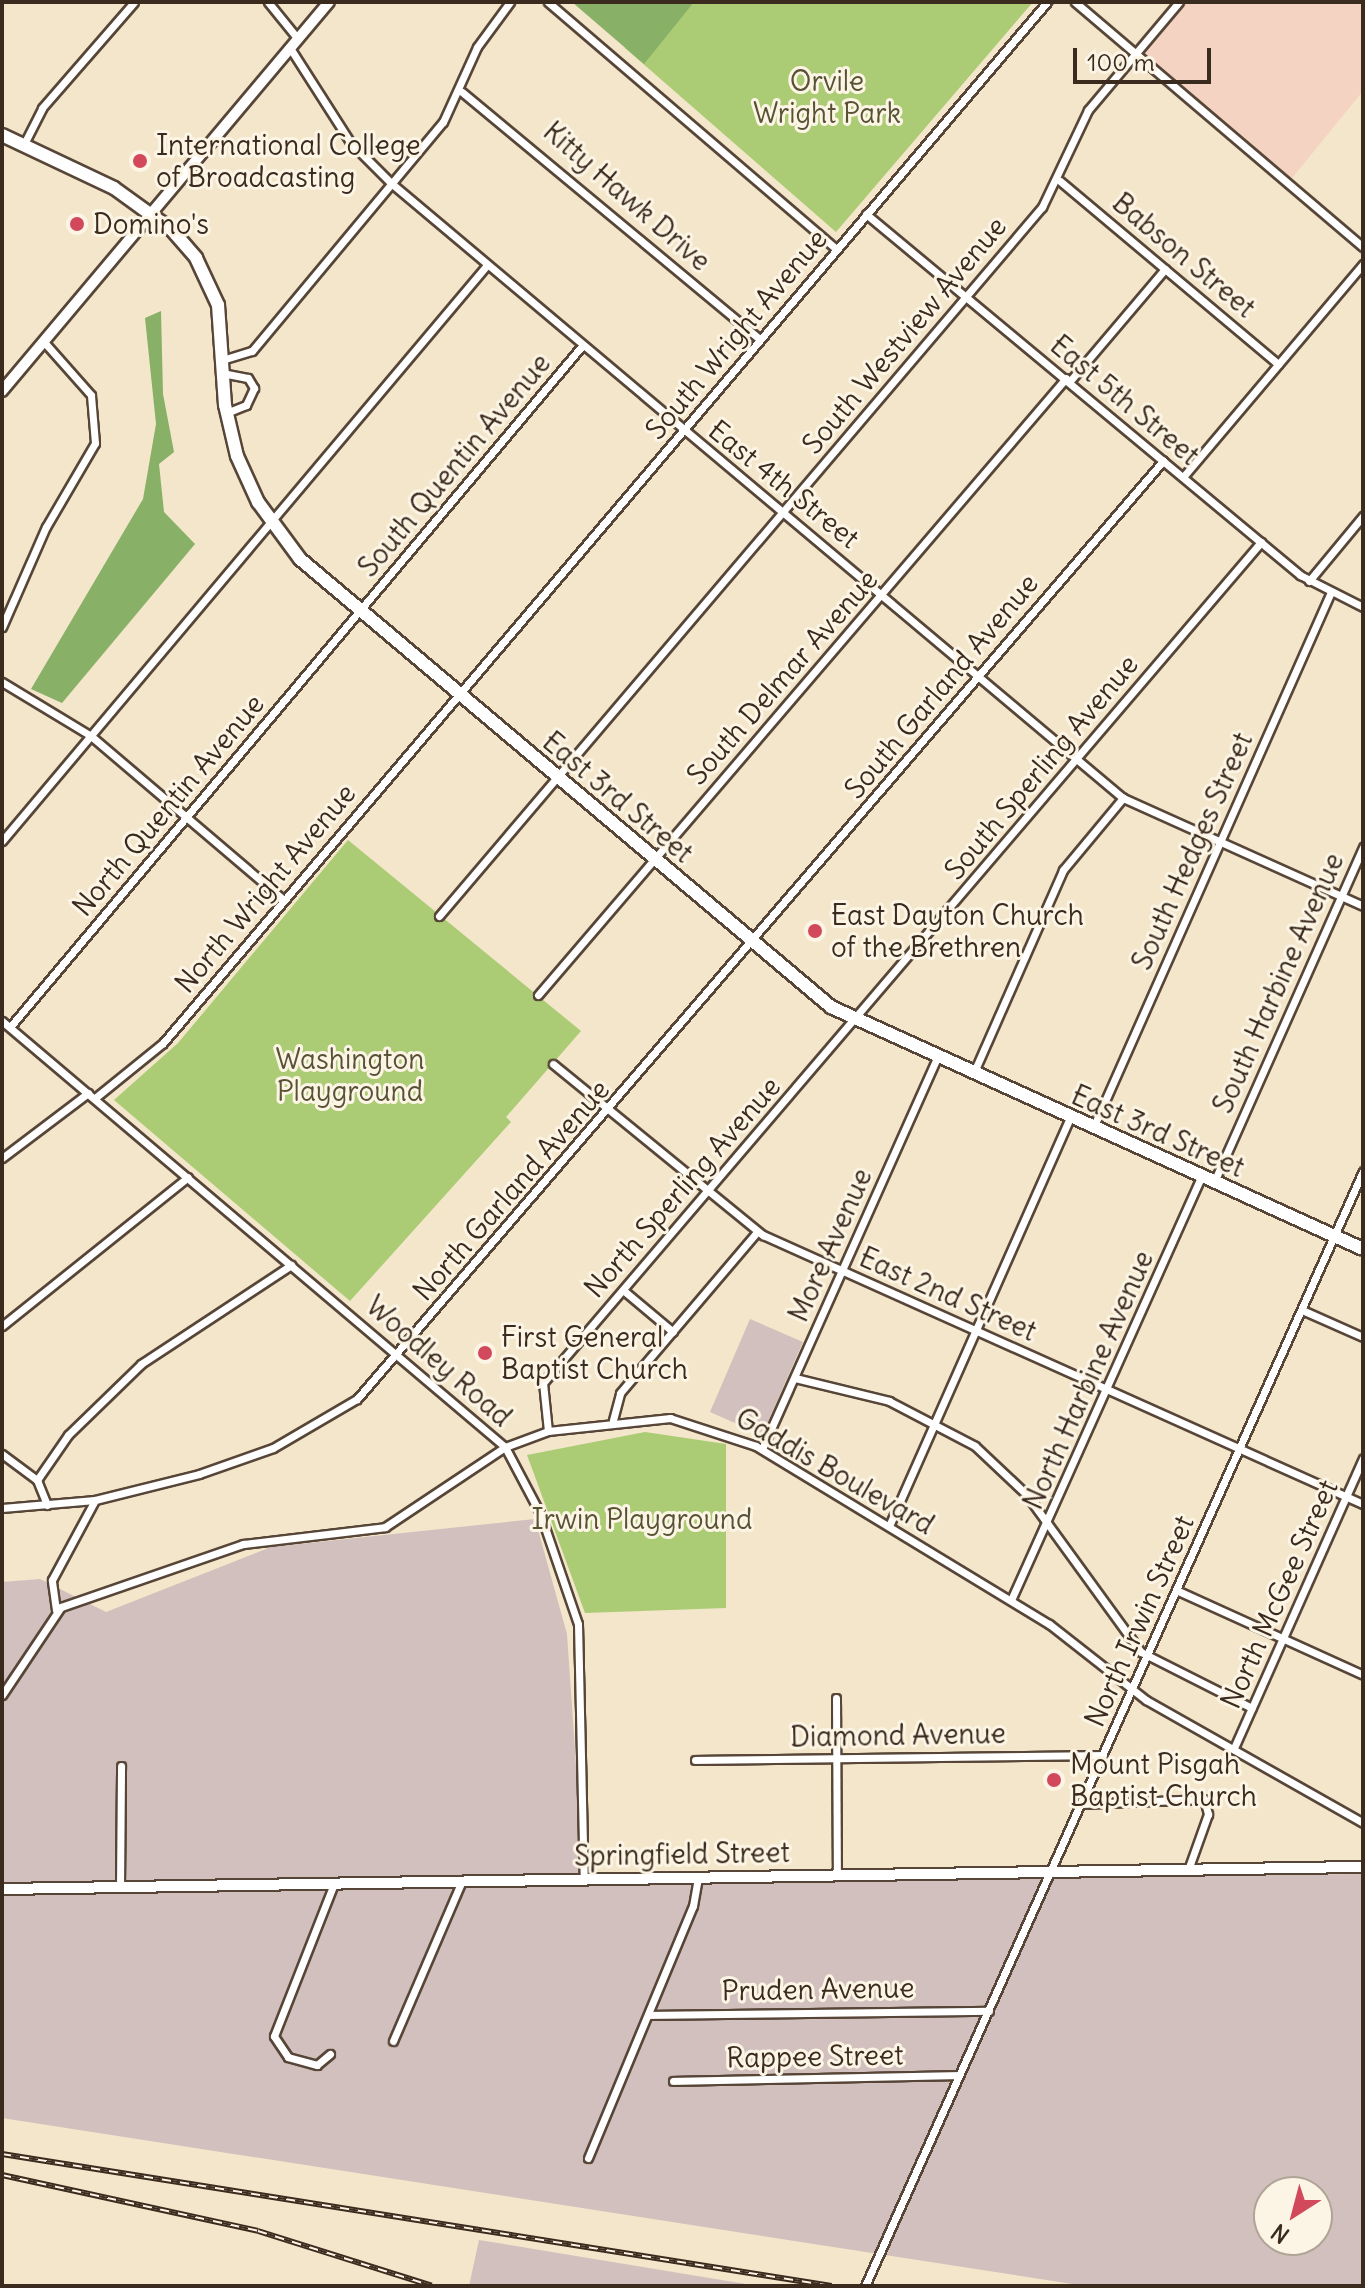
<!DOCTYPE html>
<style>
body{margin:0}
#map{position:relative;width:1365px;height:2288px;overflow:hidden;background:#f3e6ca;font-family:Delius,sans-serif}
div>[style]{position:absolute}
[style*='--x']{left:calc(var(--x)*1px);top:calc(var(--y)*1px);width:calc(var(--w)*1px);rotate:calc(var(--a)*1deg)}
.built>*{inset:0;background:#f5d3c2}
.industrial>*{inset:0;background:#d1c0bd}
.green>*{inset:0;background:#abcc74}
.forest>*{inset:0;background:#88b066}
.roads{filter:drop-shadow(2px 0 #574638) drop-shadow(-2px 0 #574638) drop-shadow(0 2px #574638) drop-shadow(0 -2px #574638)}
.minor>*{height:7px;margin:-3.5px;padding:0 3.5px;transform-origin:3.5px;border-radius:3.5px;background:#fff}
.secondary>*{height:10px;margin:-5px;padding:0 5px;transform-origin:5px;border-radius:5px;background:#fff}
.primary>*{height:12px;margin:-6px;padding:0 6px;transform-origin:6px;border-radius:6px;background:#fff}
.rail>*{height:6px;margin-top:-3px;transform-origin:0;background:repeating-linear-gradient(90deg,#fcf5e5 0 9px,#3b2a1e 0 18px);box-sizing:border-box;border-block:2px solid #3b2a1e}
.dots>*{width:22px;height:22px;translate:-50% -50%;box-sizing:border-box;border:4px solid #fcf5e5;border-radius:50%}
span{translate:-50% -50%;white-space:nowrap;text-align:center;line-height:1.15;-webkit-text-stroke:6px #fcf5e5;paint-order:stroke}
.park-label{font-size:28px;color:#575234}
.poi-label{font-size:28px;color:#3b2a1e}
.left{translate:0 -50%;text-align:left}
.street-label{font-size:28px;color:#3b2a1e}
.frame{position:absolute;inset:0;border:4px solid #3b2a1e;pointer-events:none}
.north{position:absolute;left:1253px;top:2176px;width:80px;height:80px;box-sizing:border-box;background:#fcf5e5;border:2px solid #afa495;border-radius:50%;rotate:216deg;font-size:22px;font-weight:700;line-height:32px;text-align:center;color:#3b2a1e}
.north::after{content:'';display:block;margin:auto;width:28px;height:36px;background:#d1495b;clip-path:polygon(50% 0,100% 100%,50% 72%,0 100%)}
.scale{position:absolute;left:1073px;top:48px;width:138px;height:36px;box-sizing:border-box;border:4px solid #3b2a1e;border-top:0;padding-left:10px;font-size:24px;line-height:28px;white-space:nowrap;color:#3b2a1e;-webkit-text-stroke:6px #fcf5e5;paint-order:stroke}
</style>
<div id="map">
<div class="built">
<div style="clip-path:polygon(1180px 2px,1363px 2px,1363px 91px,1288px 183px,1136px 54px)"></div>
</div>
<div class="industrial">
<div style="clip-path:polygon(750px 1319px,803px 1342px,762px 1435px,710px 1412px)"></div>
<div style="clip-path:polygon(evenodd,535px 1519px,567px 1634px,584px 1880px,1363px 1874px,1363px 2286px,1085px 2286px,2px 2118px,2px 1582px,40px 1579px,106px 1612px,271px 1547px,535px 1519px,1269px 2192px,1317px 2192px,1317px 2240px,1269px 2240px,1269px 2192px)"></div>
<div style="clip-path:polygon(479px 2240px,758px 2286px,469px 2286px)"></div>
</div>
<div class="green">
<div style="clip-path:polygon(664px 2px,1033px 2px,836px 232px,625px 48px)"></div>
<div style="clip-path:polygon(348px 840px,581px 1031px,506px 1117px,511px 1122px,350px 1301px,114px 1100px,178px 1043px)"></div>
<div style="clip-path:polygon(645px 1432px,726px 1444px,726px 1608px,585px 1613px,527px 1455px)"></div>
</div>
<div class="forest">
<div style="clip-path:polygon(572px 2px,694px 2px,644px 64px)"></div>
<div style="clip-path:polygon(161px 311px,163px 394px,174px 452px,159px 464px,164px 512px,195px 544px,62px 703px,31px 689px,143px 499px,156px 424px,145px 318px)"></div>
</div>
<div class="roads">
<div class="minor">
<div style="--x:268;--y:2;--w:48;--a:51"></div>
<div style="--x:548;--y:2;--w:379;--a:40.6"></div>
<div style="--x:1075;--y:2;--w:378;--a:40.4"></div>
<div style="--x:290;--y:48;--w:112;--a:57.4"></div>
<div style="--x:350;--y:142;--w:58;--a:45"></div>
<div style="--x:391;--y:183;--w:956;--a:40.04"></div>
<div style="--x:1123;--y:798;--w:263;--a:24.2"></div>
<div style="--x:462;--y:92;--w:387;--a:39.7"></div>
<div style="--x:25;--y:142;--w:38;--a:-63"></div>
<div style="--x:42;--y:108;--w:140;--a:-49"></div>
<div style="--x:1060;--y:181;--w:285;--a:40"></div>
<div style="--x:866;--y:214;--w:565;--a:39.75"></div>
<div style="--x:1300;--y:575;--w:71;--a:26.9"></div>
<div style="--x:222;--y:360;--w:31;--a:-17"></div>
<div style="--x:252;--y:351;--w:298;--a:-50.2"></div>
<div style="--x:443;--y:122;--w:82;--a:-65.6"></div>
<div style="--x:477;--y:47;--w:56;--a:-53.7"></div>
<div style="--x:222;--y:373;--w:26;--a:11"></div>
<div style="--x:248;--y:378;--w:12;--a:59"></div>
<div style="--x:254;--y:388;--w:19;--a:115"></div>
<div style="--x:246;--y:405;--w:22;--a:158"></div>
<div style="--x:1070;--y:381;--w:147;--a:-49.7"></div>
<div style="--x:1183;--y:477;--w:279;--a:-49.8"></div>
<div style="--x:1309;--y:581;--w:85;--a:-50.3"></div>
<div style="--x:2;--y:627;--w:109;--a:-66.3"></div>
<div style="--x:46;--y:527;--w:97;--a:-59.7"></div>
<div style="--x:95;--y:443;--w:48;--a:-94.8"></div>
<div style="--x:91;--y:395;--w:69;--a:-131.5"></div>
<div style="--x:2;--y:682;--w:104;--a:31.2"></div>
<div style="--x:91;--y:736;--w:253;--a:40.4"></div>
<div style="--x:2;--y:841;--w:753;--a:-49.9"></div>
<div style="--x:439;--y:916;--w:931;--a:-49.62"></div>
<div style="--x:1042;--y:207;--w:107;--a:-64.6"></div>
<div style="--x:1088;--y:110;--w:141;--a:-49.9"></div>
<div style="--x:538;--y:995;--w:812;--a:-49.44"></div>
<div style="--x:2;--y:1021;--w:659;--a:40.26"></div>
<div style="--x:505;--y:1447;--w:75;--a:62.1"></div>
<div style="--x:540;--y:1513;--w:117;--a:71.1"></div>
<div style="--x:578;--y:1624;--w:256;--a:88.7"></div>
<div style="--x:10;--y:1027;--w:888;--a:-49.98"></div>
<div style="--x:553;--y:1064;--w:271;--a:39.2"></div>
<div style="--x:763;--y:1235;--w:658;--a:24.15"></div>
<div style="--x:974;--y:1072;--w:221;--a:-66.2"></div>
<div style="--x:1063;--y:870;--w:94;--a:-50.2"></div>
<div style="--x:95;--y:1098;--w:87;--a:-39"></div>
<div style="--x:163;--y:1043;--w:1366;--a:-49.66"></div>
<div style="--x:1093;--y:1128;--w:586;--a:-66.06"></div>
<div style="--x:2;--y:1158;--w:108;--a:-37.1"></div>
<div style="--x:1214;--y:1182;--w:367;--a:-66"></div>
<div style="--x:623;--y:1290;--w:65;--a:40"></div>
<div style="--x:1302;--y:1310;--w:67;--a:23.9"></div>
<div style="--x:2;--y:1326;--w:238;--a:-38.7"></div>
<div style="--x:795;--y:1378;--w:97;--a:13.7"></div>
<div style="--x:889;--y:1401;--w:97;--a:27.6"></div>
<div style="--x:975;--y:1446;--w:70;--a:43.3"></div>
<div style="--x:1026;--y:1494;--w:195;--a:54"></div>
<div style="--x:1141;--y:1652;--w:124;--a:26.8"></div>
<div style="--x:613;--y:1420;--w:28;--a:-75"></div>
<div style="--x:620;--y:1393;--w:211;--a:-49.6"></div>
<div style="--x:548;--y:1431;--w:48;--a:-95.9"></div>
<div style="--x:543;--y:1383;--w:1106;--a:-49.51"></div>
<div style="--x:762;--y:1449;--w:428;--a:-65.9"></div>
<div style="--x:2;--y:1454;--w:44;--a:36.6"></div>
<div style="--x:37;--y:1480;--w:27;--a:68"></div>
<div style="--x:37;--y:1480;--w:55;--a:-55.4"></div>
<div style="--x:68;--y:1435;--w:102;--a:-44.2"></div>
<div style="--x:141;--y:1364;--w:180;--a:-33.4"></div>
<div style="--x:2;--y:1508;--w:93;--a:-4.9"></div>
<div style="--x:95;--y:1500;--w:107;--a:-14"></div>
<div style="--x:199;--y:1474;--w:78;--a:-19.4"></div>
<div style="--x:273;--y:1448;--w:97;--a:-30.3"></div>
<div style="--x:357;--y:1399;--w:1237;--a:-49.33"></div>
<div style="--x:889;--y:1526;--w:446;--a:-66.1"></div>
<div style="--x:1176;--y:1590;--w:205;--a:24.4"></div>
<div style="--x:1011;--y:1600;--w:464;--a:-65.8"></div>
<div style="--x:56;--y:1610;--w:30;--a:-98"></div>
<div style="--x:52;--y:1580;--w:91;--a:-61.7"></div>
<div style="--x:2;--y:1695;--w:106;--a:-56.2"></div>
<div style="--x:61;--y:1607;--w:193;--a:-19.1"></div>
<div style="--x:243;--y:1544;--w:143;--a:-6.8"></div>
<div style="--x:385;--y:1527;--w:144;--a:-33.7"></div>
<div style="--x:505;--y:1447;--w:46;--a:-20.4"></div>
<div style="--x:548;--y:1431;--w:123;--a:-6.1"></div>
<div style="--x:670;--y:1418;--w:90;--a:18"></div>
<div style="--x:756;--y:1446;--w:343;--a:31.3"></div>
<div style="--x:1049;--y:1624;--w:123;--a:38.1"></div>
<div style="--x:1146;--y:1700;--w:249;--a:29.5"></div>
<div style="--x:836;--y:1698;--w:177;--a:89.7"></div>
<div style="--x:1234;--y:1748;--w:317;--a:-66"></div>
<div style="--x:695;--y:1760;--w:408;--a:-0.7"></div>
<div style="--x:1081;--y:1804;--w:123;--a:-2.3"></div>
<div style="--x:1204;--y:1799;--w:16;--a:75"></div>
<div style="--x:1208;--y:1814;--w:59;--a:109.7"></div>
<div style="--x:120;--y:1887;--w:121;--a:-89.5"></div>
<div style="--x:648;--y:2015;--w:341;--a:-0.7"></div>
<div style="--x:393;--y:2041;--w:174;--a:-66.7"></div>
<div style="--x:330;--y:2054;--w:17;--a:140"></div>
<div style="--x:317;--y:2065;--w:30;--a:-165"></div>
<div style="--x:288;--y:2057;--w:25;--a:-124"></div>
<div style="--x:274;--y:2036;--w:163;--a:-68.5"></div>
<div style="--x:673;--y:2081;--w:285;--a:-1.2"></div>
<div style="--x:588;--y:2158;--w:273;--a:-67.4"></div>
<div style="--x:693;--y:1906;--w:28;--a:-80"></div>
<div style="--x:865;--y:2286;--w:1221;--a:-65.93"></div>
</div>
<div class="secondary">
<div style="--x:2;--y:391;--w:508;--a:-49.95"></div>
<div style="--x:2;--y:1889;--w:1361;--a:-0.93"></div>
</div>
<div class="primary">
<div style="--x:2;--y:135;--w:124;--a:25.3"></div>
<div style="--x:114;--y:188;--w:72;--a:35.9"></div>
<div style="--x:172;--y:230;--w:37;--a:49"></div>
<div style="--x:196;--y:258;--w:52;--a:64.9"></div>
<div style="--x:218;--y:305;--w:100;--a:86"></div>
<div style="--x:225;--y:405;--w:52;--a:76.8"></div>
<div style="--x:237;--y:456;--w:51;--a:65.5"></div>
<div style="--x:258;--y:502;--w:71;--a:53.6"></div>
<div style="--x:300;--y:559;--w:695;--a:40.15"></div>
<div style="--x:831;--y:1007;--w:584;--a:24.46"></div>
</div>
</div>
<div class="rail">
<div style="--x:2;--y:2154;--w:840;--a:9.04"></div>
<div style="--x:2;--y:2175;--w:262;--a:12.3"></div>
<div style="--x:258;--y:2231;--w:182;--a:17.5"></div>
</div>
<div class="dots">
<div style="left:140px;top:161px;background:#d1495b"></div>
<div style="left:77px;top:224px;background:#d1495b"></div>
<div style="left:815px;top:931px;background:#d1495b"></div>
<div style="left:485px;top:1353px;background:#d1495b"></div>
<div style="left:1054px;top:1780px;background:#d1495b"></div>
</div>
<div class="park-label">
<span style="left:827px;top:97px">Orvile<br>Wright Park</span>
<span style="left:350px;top:1075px">Washington<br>Playground</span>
<span style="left:642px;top:1519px">Irwin Playground</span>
</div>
<div class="poi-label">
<span class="left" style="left:156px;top:161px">International College<br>of Broadcasting</span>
<span class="left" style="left:93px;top:224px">Domino's</span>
<span class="left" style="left:831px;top:931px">East Dayton Church<br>of the Brethren</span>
<span class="left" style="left:501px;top:1353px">First General<br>Baptist Church</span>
<span class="left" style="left:1070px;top:1780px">Mount Pisgah<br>Baptist Church</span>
</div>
<div class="street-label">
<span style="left:627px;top:196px;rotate:41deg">Kitty Hawk Drive</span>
<span style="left:1184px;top:255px;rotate:40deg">Babson Street</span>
<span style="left:736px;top:334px;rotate:-50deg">South Wright Avenue</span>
<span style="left:904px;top:335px;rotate:-50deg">South Westview Avenue</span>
<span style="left:1125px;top:400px;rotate:40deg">East 5th Street</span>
<span style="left:454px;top:465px;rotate:-50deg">South Quentin Avenue</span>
<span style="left:784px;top:484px;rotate:39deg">East 4th Street</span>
<span style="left:782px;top:677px;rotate:-49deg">South Delmar Avenue</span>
<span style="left:941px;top:686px;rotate:-50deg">South Garland Avenue</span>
<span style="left:1041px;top:767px;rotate:-50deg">South Sperling Avenue</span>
<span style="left:618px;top:797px;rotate:40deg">East 3rd Street</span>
<span style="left:168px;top:805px;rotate:-50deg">North Quentin Avenue</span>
<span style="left:1192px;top:851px;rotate:-66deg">South Hedges Street</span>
<span style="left:265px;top:888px;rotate:-50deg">North Wright Avenue</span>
<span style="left:1278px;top:983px;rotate:-66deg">South Harbine Avenue</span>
<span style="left:1158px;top:1131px;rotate:24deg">East 3rd Street</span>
<span style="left:682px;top:1187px;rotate:-49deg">North Sperling Avenue</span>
<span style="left:511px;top:1190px;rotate:-49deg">North Garland Avenue</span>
<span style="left:830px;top:1245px;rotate:-66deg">More Avenue</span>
<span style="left:948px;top:1294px;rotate:24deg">East 2nd Street</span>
<span style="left:439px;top:1361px;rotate:41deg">Woodley Road</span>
<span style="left:1088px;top:1380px;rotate:-66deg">North Harbine Avenue</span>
<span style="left:835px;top:1471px;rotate:30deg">Gaddis Boulevard</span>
<span style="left:1279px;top:1594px;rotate:-66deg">North McGee Street</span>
<span style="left:1139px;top:1621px;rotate:-66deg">North Irwin Street</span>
<span style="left:898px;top:1735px;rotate:-1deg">Diamond Avenue</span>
<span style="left:682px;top:1854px;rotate:-1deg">Springfield Street</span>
<span style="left:818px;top:1989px;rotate:-1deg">Pruden Avenue</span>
<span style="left:815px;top:2056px;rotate:-1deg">Rappee Street</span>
</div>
<div class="frame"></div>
<div class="north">N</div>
<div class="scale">100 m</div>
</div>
